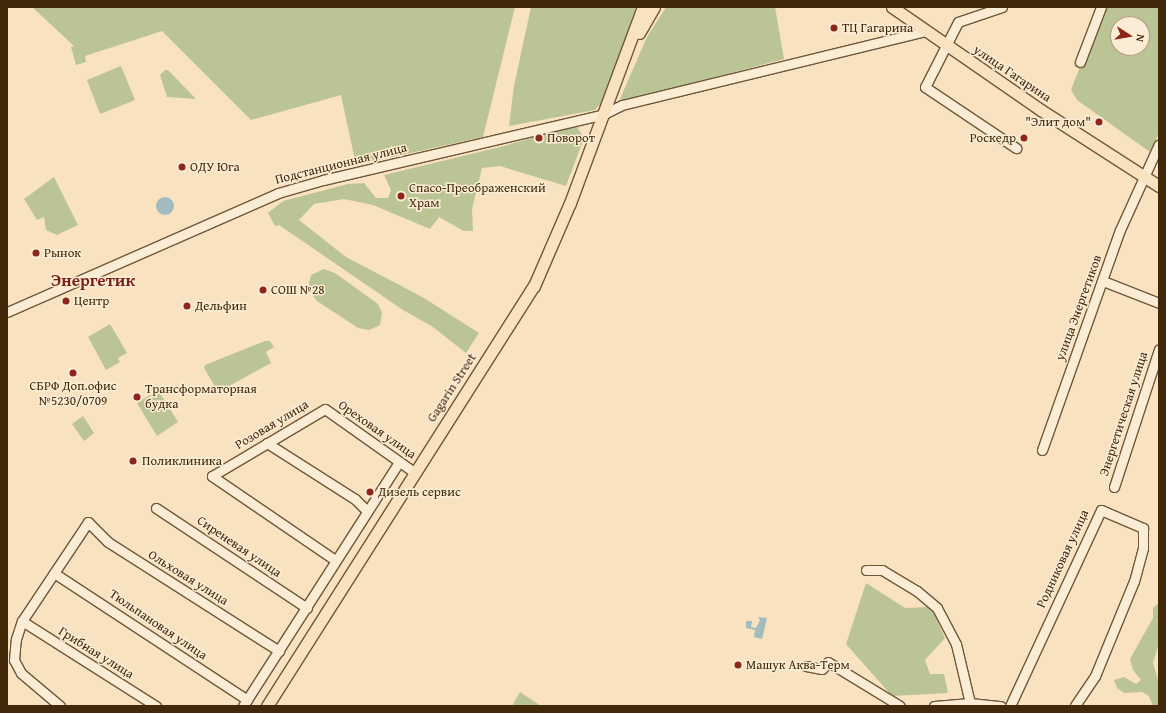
<!DOCTYPE html>
<meta charset="utf-8">
<style>
body{margin:0}
#map{position:relative;width:1166px;height:713px;overflow:hidden;background:#f9e2c0;font-family:"Gentium Book Plus",serif}
div>[style]{position:absolute}
[style*='--x']{left:calc(var(--x)*1px);top:calc(var(--y)*1px);width:calc(var(--w)*1px);rotate:calc(var(--a)*1deg)}
.green>*{inset:0;background:#bbc494}
.water>*{inset:0;background:#a2bbbc}
.round{border-radius:50%}
.roads{filter:drop-shadow(1px 0 #6f5737) drop-shadow(-1px 0 #6f5737) drop-shadow(0 1px #6f5737) drop-shadow(0 -1px #6f5737)}
.minor>*{height:9px;margin:-4.5px;padding:0 4.5px;transform-origin:4.5px;border-radius:4.5px;background:#fbecd6}
.major>*{height:11px;margin:-5.5px;padding:0 5.5px;transform-origin:5.5px;border-radius:5.5px;background:#f9e2c0}
.dots>*{width:11px;height:11px;translate:-50% -50%;box-sizing:border-box;border:2px solid #fbecd6;border-radius:50%}
span{translate:-50% -50%;white-space:nowrap;text-align:center;line-height:1.15;-webkit-text-stroke:3px #fbecd6;paint-order:stroke}
.poi-label{font-size:13px;color:#412909}
.left{translate:0 -50%;text-align:left}
.right{translate:-100% -50%;text-align:right}
.street-label{font-size:13px;color:#412909}
.district-label{font-size:17px;color:#7a1f14;font-weight:700}
.frame{position:absolute;inset:0;border:8px solid #412909;pointer-events:none}
.north{position:absolute;left:1110px;top:16px;width:40px;height:40px;box-sizing:border-box;background:#fbecd6;border:1px solid #b19e84;border-radius:50%;rotate:102deg;font-size:11px;font-weight:700;line-height:16px;text-align:center;color:#412909}
.north::after{content:'';display:block;margin:auto;width:14px;height:18px;background:#8f2418;clip-path:polygon(50% 0,100% 100%,50% 72%,0 100%)}
</style>
<div id="map">
<div class="green">
<div style="clip-path:polygon(32px 7px,515px 7px,483px 137px,356px 165px,341px 95px,251px 120px,162px 31px,85px 56px,86px 62px,76px 65px,71px 47px,74px 46px)"></div>
<div style="clip-path:polygon(531px 7px,636px 7px,604px 100px,595px 110px,509px 126px,514px 86px)"></div>
<div style="clip-path:polygon(666px 7px,775px 7px,784px 59px,621px 102px,620px 99px,647px 37px)"></div>
<div style="clip-path:polygon(evenodd,1103px 7px,1159px 7px,1159px 133px,1150px 152px,1077px 100px,1071px 90px,1103px 7px,1118px 24px,1142px 24px,1142px 48px,1118px 48px,1118px 24px)"></div>
<div style="clip-path:polygon(121px 66px,135px 100px,100px 114px,87px 80px)"></div>
<div style="clip-path:polygon(165px 70px,168px 70px,196px 99px,167px 97px,160px 75px)"></div>
<div style="clip-path:polygon(576px 125px,584px 138px,566px 186px,500px 166px,482px 168px,472px 209px,473px 231px,464px 231px,439px 217px,430px 229px,373px 205px,344px 199px,314px 204px,299px 220px,346px 257px,424px 298px,479px 333px,466px 353px,433px 327px,403px 310px,279px 225px,275px 226px,268px 213px,283px 201px,348px 184px,364px 183px,376px 198px,388px 198px,391px 190px,384px 175px,504px 146px)"></div>
<div style="clip-path:polygon(54px 177px,78px 225px,57px 235px,46px 230px,44px 217px,37px 220px,24px 199px)"></div>
<div style="clip-path:polygon(324px 269px,335px 273px,378px 304px,382px 313px,380px 325px,369px 330px,358px 328px,317px 301px,309px 291px,309px 283px,311px 275px)"></div>
<div style="clip-path:polygon(110px 324px,127px 353px,118px 358px,120px 362px,106px 370px,88px 337px)"></div>
<div style="clip-path:polygon(265px 341px,270px 341px,274px 347px,266px 352px,271px 363px,220px 391px,217px 390px,204px 368px,205px 365px)"></div>
<div style="clip-path:polygon(158px 390px,178px 422px,157px 436px,137px 403px)"></div>
<div style="clip-path:polygon(83px 416px,94px 433px,84px 441px,72px 424px)"></div>
<div style="clip-path:polygon(866px 583px,905px 608px,931px 607px,945px 638px,925px 660px,930px 674px,944px 674px,948px 693px,892px 696px,846px 644px)"></div>
<div style="clip-path:polygon(1159px 603px,1159px 643px,1153px 663px,1159px 683px,1159px 706px,1153px 706px,1149px 696px,1142px 692px,1124px 693px,1117px 688px,1114px 680px,1124px 677px,1136px 684px,1141px 680px,1133px 670px,1130px 659px,1153px 618px,1153px 608px)"></div>
<div style="clip-path:polygon(520px 692px,541px 706px,512px 706px)"></div>
</div>
<div class="water">
<div class="round" style="left:156px;top:197px;width:18px;height:18px"></div>
<div style="clip-path:polygon(758px 617px,767px 618px,762px 639px,754px 637px,755px 630px,746px 628px,746px 621px,752px 621px,751px 627px,756px 628px,760px 620px)"></div>
</div>
<div class="roads">
<div class="minor">
<div style="--x:1002;--y:7;--w:46;--a:161.2"></div>
<div style="--x:958;--y:22;--w:73;--a:116.9"></div>
<div style="--x:925;--y:87;--w:110;--a:33.8"></div>
<div style="--x:1080;--y:62;--w:59;--a:-69.1"></div>
<div style="--x:1103;--y:281;--w:60;--a:21.4"></div>
<div style="--x:7;--y:312;--w:296;--a:-23.7"></div>
<div style="--x:278;--y:193;--w:47;--a:-16.1"></div>
<div style="--x:323;--y:180;--w:289;--a:-13.2"></div>
<div style="--x:604;--y:114;--w:20;--a:-27"></div>
<div style="--x:622;--y:105;--w:313;--a:-13.7"></div>
<div style="--x:267;--y:443;--w:104;--a:32.5"></div>
<div style="--x:355;--y:499;--w:17;--a:45"></div>
<div style="--x:1042;--y:450;--w:233;--a:-70.5"></div>
<div style="--x:1120;--y:230;--w:94;--a:-65.6"></div>
<div style="--x:1114;--y:487;--w:145;--a:-71.9"></div>
<div style="--x:156;--y:508;--w:181;--a:33.5"></div>
<div style="--x:335;--y:560;--w:149;--a:-145.7"></div>
<div style="--x:212;--y:476;--w:131;--a:-30.7"></div>
<div style="--x:325;--y:409;--w:109;--a:35.3"></div>
<div style="--x:866;--y:570;--w:16;--a:0"></div>
<div style="--x:882;--y:570;--w:41;--a:31"></div>
<div style="--x:917;--y:591;--w:26;--a:40"></div>
<div style="--x:937;--y:608;--w:41;--a:62.2"></div>
<div style="--x:956;--y:644;--w:61;--a:76.7"></div>
<div style="--x:54;--y:573;--w:231;--a:33.3"></div>
<div style="--x:22;--y:621;--w:159;--a:32.4"></div>
<div style="--x:806;--y:666;--w:16;--a:11"></div>
<div style="--x:822;--y:669;--w:9;--a:-49"></div>
<div style="--x:828;--y:662;--w:84;--a:31.4"></div>
<div style="--x:60;--y:706;--w:51;--a:-139.8"></div>
<div style="--x:21;--y:673;--w:15;--a:-118"></div>
<div style="--x:14;--y:660;--w:21;--a:-85"></div>
<div style="--x:16;--y:639;--w:19;--a:-72"></div>
<div style="--x:22;--y:621;--w:119;--a:-56.3"></div>
<div style="--x:88;--y:522;--w:28;--a:45"></div>
<div style="--x:108;--y:542;--w:203;--a:32.5"></div>
<div style="--x:243;--y:706;--w:290;--a:-57.4"></div>
<div style="--x:934;--y:706;--w:36;--a:-5"></div>
<div style="--x:970;--y:703;--w:31;--a:6"></div>
<div style="--x:1010;--y:706;--w:216;--a:-65.1"></div>
<div style="--x:1101;--y:510;--w:46;--a:23.2"></div>
<div style="--x:1143;--y:528;--w:20;--a:90"></div>
<div style="--x:1143;--y:548;--w:34;--a:105"></div>
<div style="--x:1134;--y:581;--w:103;--a:112.3"></div>
<div style="--x:1095;--y:676;--w:36;--a:124"></div>
</div>
<div class="major">
<div style="--x:892;--y:7;--w:181;--a:34.7"></div>
<div style="--x:1041;--y:110;--w:140;--a:32.8"></div>
<div style="--x:639;--y:33;--w:30;--a:-60"></div>
<div style="--x:267;--y:706;--w:498;--a:-57.6"></div>
<div style="--x:534;--y:286;--w:90;--a:-66.6"></div>
<div style="--x:570;--y:203;--w:209;--a:-69.6"></div>
</div>
</div>
<div class="dots">
<div style="left:834px;top:28px;background:#8f2418"></div>
<div style="left:1099px;top:122px;background:#8f2418"></div>
<div style="left:539px;top:138px;background:#8f2418"></div>
<div style="left:1024px;top:138px;background:#8f2418"></div>
<div style="left:182px;top:167px;background:#8f2418"></div>
<div style="left:401px;top:196px;background:#8f2418"></div>
<div style="left:36px;top:253px;background:#8f2418"></div>
<div style="left:263px;top:290px;background:#8f2418"></div>
<div style="left:66px;top:301px;background:#8f2418"></div>
<div style="left:187px;top:306px;background:#8f2418"></div>
<div style="left:73px;top:373px;background:#8f2418"></div>
<div style="left:137px;top:397px;background:#8f2418"></div>
<div style="left:133px;top:461px;background:#8f2418"></div>
<div style="left:370px;top:492px;background:#8f2418"></div>
<div style="left:738px;top:665px;background:#8f2418"></div>
</div>
<div class="poi-label">
<span class="left" style="left:842px;top:28px">ТЦ Гагарина</span>
<span class="right" style="left:1091px;top:122px">"Элит дом"</span>
<span class="left" style="left:547px;top:138px">Поворот</span>
<span class="right" style="left:1016px;top:138px">Роскедр</span>
<span class="left" style="left:190px;top:167px">ОДУ Юга</span>
<span class="left" style="left:409px;top:196px">Спасо-Преображенский<br>Храм</span>
<span class="left" style="left:44px;top:253px">Рынок</span>
<span class="left" style="left:271px;top:290px">СОШ №28</span>
<span class="left" style="left:74px;top:301px">Центр</span>
<span class="left" style="left:195px;top:306px">Дельфин</span>
<span style="left:73px;top:394px">СБРФ Доп.офис<br>№5230/0709</span>
<span class="left" style="left:145px;top:397px">Трансформаторная<br>будка</span>
<span class="left" style="left:142px;top:461px">Поликлиника</span>
<span class="left" style="left:378px;top:492px">Дизель сервис</span>
<span class="left" style="left:746px;top:665px">Машук Аква-Терм</span>
</div>
<div class="street-label">
<span style="left:1012px;top:74px;rotate:34deg">улица Гагарина</span>
<span style="left:341px;top:164px;rotate:-14deg">Подстанционная улица</span>
<span style="left:1079px;top:308px;rotate:-70deg">улица Энергетиков</span>
<span style="left:452px;top:388px;rotate:-57deg">Gagarin Street</span>
<span style="left:1124px;top:414px;rotate:-72deg">Энергетическая улица</span>
<span style="left:272px;top:425px;rotate:-31deg">Розовая улица</span>
<span style="left:377px;top:430px;rotate:35deg">Ореховая улица</span>
<span style="left:239px;top:547px;rotate:34deg">Сиреневая улица</span>
<span style="left:1063px;top:559px;rotate:-65deg">Родниковая улица</span>
<span style="left:188px;top:578px;rotate:32deg">Ольховая улица</span>
<span style="left:158px;top:625px;rotate:34deg">Тюльпановая улица</span>
<span style="left:96px;top:653px;rotate:32deg">Грибная улица</span>
</div>
<div class="district-label">
<span style="left:93px;top:280px">Энергетик</span>
</div>
<div class="frame"></div>
<div class="north">N</div>
</div>
